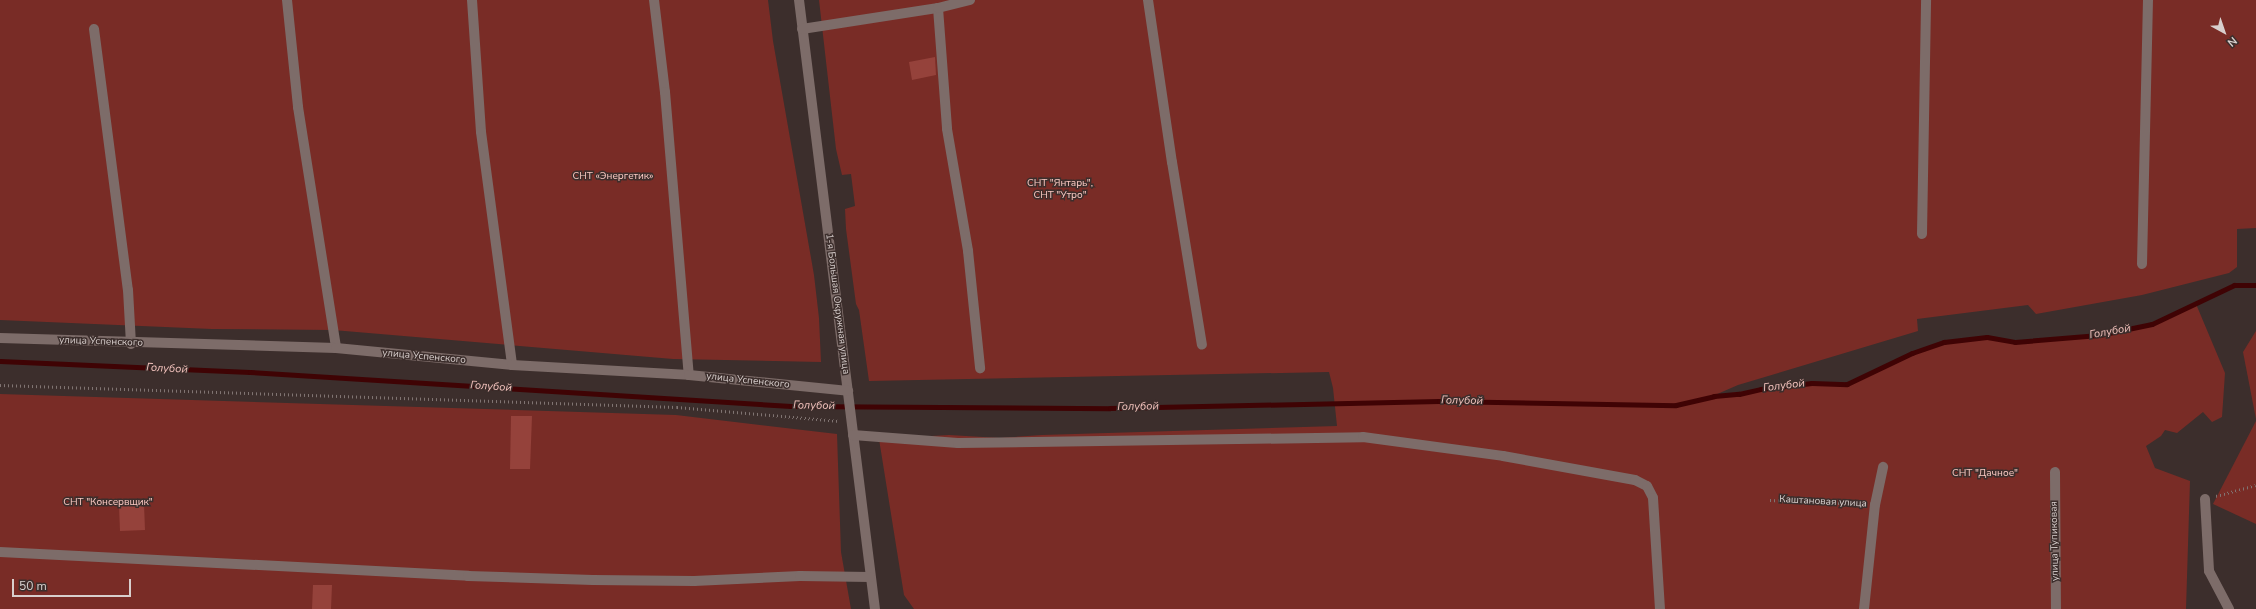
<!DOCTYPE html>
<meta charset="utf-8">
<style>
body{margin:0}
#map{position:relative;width:2256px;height:609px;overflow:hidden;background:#3c2e2c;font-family:"Nunito Sans",sans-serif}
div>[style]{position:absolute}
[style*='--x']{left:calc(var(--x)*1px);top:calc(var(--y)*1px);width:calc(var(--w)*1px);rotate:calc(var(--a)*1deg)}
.green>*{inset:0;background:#792c26}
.stream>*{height:5px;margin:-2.5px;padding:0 2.5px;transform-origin:2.5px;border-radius:2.5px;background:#3f0304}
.building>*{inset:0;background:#95423b}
.path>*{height:2.5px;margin-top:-1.25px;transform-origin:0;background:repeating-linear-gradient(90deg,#807472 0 1px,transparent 0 4px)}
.minor>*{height:10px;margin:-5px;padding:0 5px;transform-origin:5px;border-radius:5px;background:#7d6c69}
span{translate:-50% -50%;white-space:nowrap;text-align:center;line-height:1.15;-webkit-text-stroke:3px #3c2e2c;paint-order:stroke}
.park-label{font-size:10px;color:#fbc9c2}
.street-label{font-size:10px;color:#d8cfcd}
.water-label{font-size:11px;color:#f4c3bd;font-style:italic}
.north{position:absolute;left:2204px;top:12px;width:40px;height:40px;-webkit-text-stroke:3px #3c2e2c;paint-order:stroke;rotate:140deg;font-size:11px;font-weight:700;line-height:16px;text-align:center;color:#d8cfcd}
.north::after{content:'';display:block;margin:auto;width:14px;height:18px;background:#d8cfcd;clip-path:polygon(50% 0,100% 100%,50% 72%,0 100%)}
.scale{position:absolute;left:12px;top:579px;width:119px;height:18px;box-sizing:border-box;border:2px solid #d8cfcd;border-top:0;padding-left:5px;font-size:12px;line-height:14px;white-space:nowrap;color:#d8cfcd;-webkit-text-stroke:3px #3c2e2c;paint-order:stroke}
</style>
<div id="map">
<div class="green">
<div style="clip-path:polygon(0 0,768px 0,773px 41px,814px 275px,819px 318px,821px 362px,673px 359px,333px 330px,212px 329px,0 320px)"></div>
<div style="clip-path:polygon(819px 0,2256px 0,2256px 228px,2237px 229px,2237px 267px,2229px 273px,2142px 295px,2036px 314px,2028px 305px,1917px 319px,1918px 331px,1738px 385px,1715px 395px,1812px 383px,1847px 384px,1912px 353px,1944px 342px,1987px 337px,2015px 342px,2099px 335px,2152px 324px,2196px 304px,2225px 373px,2222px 417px,2212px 422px,2203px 412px,2177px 433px,2165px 430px,2161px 436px,2146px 446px,2155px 468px,2190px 481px,2186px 609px,914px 609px,904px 595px,879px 439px,949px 435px,1000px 438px,1042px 435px,1337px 426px,1333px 388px,1329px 372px,869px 381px,859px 310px,856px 304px,846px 229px,845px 209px,855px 206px,851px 174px,842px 175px,836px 149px)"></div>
<div style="clip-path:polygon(2256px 331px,2256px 419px,2243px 352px)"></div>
<div style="clip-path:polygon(0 394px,676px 415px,837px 434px,841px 552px,851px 609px,0 609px)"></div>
<div style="clip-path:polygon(2256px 421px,2256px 524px,2213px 504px)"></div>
</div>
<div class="stream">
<div style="--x:0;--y:361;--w:250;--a:2.5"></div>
<div style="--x:250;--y:372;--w:542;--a:3.6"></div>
<div style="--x:791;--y:406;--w:319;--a:0.4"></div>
<div style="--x:1110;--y:408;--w:329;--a:-1.2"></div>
<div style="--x:1439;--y:401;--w:237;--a:1"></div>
<div style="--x:1676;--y:405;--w:39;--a:-13"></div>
<div style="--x:1714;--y:396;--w:25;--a:-5"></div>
<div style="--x:1739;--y:394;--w:23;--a:-13"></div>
<div style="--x:1761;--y:389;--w:51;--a:-6.7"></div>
<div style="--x:1812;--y:383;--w:35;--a:2"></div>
<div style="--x:1847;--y:384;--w:72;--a:-25.5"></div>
<div style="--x:1912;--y:353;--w:34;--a:-19"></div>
<div style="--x:1944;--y:342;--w:43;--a:-6.6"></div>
<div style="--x:1987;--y:337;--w:28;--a:10"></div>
<div style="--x:2015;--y:342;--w:84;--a:-4.8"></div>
<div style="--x:2099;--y:335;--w:54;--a:-11.7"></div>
<div style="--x:2152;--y:324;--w:91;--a:-25.4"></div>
<div style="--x:2234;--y:285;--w:22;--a:0"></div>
</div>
<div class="building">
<div style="clip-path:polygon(935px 57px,936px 75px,912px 80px,909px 62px)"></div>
<div style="clip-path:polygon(511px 416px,532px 416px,530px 469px,510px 469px)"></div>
<div style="clip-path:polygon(144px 504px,145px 530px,120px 531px,119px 505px)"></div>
<div style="clip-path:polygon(313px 585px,332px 585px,331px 609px,312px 609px)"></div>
</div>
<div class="path">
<div style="--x:0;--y:385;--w:677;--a:1.86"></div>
<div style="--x:677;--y:407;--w:163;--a:4.9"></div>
<div style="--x:2216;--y:496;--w:41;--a:-15.4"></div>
<div style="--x:1770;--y:500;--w:92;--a:2.5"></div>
</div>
<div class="minor">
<div style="--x:287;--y:0;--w:108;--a:84.1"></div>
<div style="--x:298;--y:107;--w:244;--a:81"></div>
<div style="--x:472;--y:0;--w:132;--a:86.1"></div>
<div style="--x:481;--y:132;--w:235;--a:82.4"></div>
<div style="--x:654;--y:0;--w:93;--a:83.2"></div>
<div style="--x:665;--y:92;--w:284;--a:85.2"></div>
<div style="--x:799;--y:0;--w:614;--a:82.89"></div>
<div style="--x:1148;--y:0;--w:164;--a:81.6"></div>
<div style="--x:1172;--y:162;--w:185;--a:80.7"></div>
<div style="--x:938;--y:8;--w:121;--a:85.7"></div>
<div style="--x:947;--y:129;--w:124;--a:80.2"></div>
<div style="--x:968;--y:251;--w:118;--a:84.1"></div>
<div style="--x:94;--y:29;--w:263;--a:82.6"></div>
<div style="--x:128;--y:290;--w:54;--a:86.8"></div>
<div style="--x:802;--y:29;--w:138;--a:-8.8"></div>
<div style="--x:938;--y:8;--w:33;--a:-14"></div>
<div style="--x:1922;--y:234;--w:234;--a:-89"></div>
<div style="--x:2142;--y:264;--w:264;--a:-88.7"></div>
<div style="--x:0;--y:338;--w:336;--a:1.7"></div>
<div style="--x:336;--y:348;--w:177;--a:5.5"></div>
<div style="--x:512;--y:365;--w:177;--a:3.2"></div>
<div style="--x:689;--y:375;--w:160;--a:5.7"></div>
<div style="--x:853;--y:435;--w:105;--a:4.4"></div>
<div style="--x:958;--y:443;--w:405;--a:-0.8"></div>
<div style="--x:1363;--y:437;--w:141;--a:7.7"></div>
<div style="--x:1503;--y:456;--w:134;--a:10.3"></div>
<div style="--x:1635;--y:480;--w:13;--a:27"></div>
<div style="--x:1647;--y:486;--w:13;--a:63"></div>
<div style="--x:1653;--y:498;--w:111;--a:86.4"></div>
<div style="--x:2055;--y:472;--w:137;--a:89.6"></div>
<div style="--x:2205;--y:499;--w:72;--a:86.8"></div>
<div style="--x:2209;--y:571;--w:43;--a:62.2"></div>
<div style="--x:0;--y:552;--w:469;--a:2.9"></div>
<div style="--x:468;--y:576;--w:125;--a:1.8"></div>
<div style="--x:593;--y:580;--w:101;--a:0.6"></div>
<div style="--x:694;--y:581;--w:106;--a:-2.7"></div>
<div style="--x:800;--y:576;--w:70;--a:0.8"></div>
<div style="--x:1864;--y:609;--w:105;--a:-84"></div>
<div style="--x:1875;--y:505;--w:39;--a:-78"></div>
</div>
<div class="park-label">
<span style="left:613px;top:177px">СНТ «Энергетик»</span>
<span style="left:1060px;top:189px">СНТ "Янтарь",<br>СНТ "Утро"</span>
<span style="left:1985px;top:474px">СНТ "Дачное"</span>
<span style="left:108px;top:503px">СНТ "Консервщик"</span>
</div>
<div class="street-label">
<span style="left:837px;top:304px;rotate:83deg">1-я Большая Окружная улица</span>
<span style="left:101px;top:342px;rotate:2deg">улица Успенского</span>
<span style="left:424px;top:357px;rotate:5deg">улица Успенского</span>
<span style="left:748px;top:381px;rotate:6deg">улица Успенского</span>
<span style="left:1823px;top:502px;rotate:3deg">Каштановая улица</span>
<span style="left:2055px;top:541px;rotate:-91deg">улица Тупиковая</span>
</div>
<div class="water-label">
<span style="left:2110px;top:332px;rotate:-10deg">Голубой</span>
<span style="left:167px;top:369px;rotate:3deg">Голубой</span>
<span style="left:1784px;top:386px;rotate:-7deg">Голубой</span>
<span style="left:491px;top:387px;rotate:4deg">Голубой</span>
<span style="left:1462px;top:401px;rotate:1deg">Голубой</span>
<span style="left:814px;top:406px;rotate:1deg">Голубой</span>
<span style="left:1138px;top:407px;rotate:-1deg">Голубой</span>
</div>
<div class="north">N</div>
<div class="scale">50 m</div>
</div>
